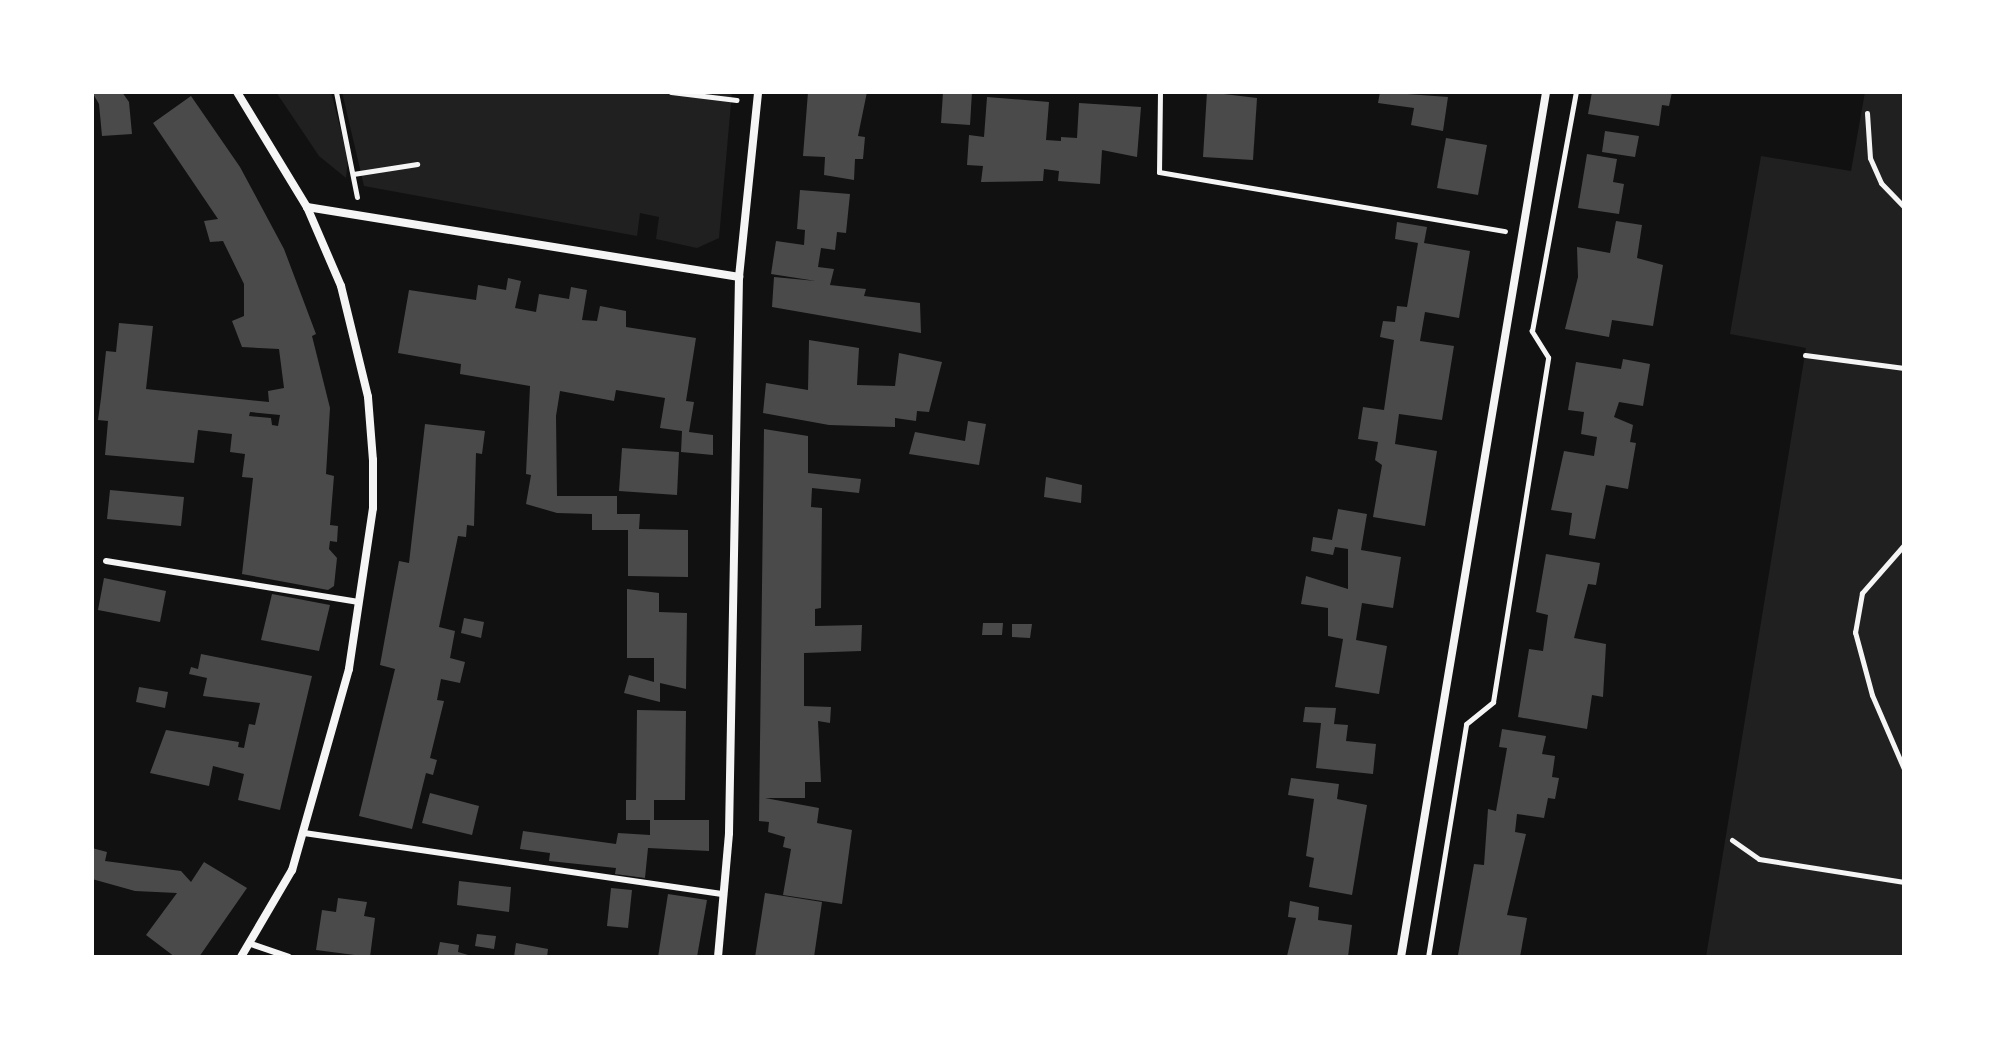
<!DOCTYPE html>
<style>
body{margin:0}
#map{position:relative;width:1996px;height:1049px;overflow:hidden;background:#111;font-family:Helvetica,sans-serif}
div>[style]{position:absolute}
[style*='--x']{left:calc(var(--x)*1px);top:calc(var(--y)*1px);width:calc(var(--w)*1px);rotate:calc(var(--a)*1deg)}
.green>*{inset:0;background:#202020}
.building>*{inset:0;background:#4a4a4a}
.path>*{height:5px;margin:-2.5px;padding:0 2.5px;transform-origin:2.5px;border-radius:2.5px;background:#f5f5f5}
.service>*{height:6px;margin:-3px;padding:0 3px;transform-origin:3px;border-radius:3px;background:#f5f5f5}
.minor>*{height:8px;margin:-4px;padding:0 4px;transform-origin:4px;border-radius:4px;background:#f5f5f5}
span{translate:-50% -50%;white-space:nowrap;text-align:center;line-height:1.15;-webkit-text-stroke:6px #fff;paint-order:stroke}
.frame{position:absolute;inset:0;border:94px solid #fff;pointer-events:none}
</style>
<div id="map">
<div class="green">
<div style="clip-path:polygon(276px 92px,331px 92px,348px 159px,346px 178px,319px 156px)"></div>
<div style="clip-path:polygon(342px 92px,732px 92px,719px 238px,697px 248px,656px 239px,659px 217px,640px 213px,637px 236px,364px 186px)"></div>
<div style="clip-path:polygon(1865px 92px,1904px 92px,1904px 957px,1706px 957px,1806px 348px,1730px 334px,1761px 156px,1851px 171px)"></div>
</div>
<div class="building">
<div style="clip-path:polygon(92px 92px,122px 92px,129px 102px,132px 134px,102px 136px,99px 104px)"></div>
<div style="clip-path:polygon(808px 92px,867px 92px,858px 136px,865px 137px,863px 159px,855px 159px,854px 180px,824px 175px,825px 157px,803px 156px)"></div>
<div style="clip-path:polygon(943px 92px,972px 92px,970px 125px,941px 123px)"></div>
<div style="clip-path:polygon(1207px 92px,1257px 98px,1253px 160px,1203px 157px)"></div>
<div style="clip-path:polygon(1380px 92px,1448px 97px,1443px 131px,1411px 125px,1414px 108px,1378px 103px)"></div>
<div style="clip-path:polygon(1592px 92px,1672px 92px,1669px 106px,1662px 105px,1659px 126px,1588px 114px)"></div>
<div style="clip-path:polygon(evenodd,191px 96px,240px 167px,284px 249px,316px 334px,312px 336px,330px 408px,326px 474px,334px 476px,330px 525px,338px 526px,337px 542px,330px 541px,329px 549px,337px 558px,334px 586px,328px 590px,242px 574px,253px 478px,242px 477px,245px 454px,230px 452px,232px 434px,198px 430px,194px 463px,105px 455px,108px 421px,98px 420px,101px 398px,106px 351px,116px 352px,119px 323px,153px 326px,146px 389px,269px 402px,268px 391px,284px 388px,279px 349px,242px 347px,232px 321px,244px 316px,244px 284px,223px 241px,210px 242px,204px 221px,218px 219px,153px 123px,191px 96px,250px 412px,280px 415px,278px 426px,272px 425px,271px 418px,249px 416px,250px 412px)"></div>
<div style="clip-path:polygon(987px 97px,1049px 102px,1046px 140px,1061px 141px,1061px 137px,1077px 138px,1079px 103px,1141px 107px,1137px 157px,1102px 150px,1100px 184px,1058px 181px,1059px 171px,1044px 169px,1043px 181px,981px 182px,983px 166px,967px 165px,969px 135px,984px 137px)"></div>
<div style="clip-path:polygon(1605px 131px,1639px 136px,1635px 157px,1602px 152px)"></div>
<div style="clip-path:polygon(1446px 138px,1487px 145px,1478px 195px,1437px 188px)"></div>
<div style="clip-path:polygon(1587px 154px,1617px 159px,1613px 182px,1624px 184px,1619px 214px,1578px 208px)"></div>
<div style="clip-path:polygon(800px 190px,850px 194px,846px 233px,837px 232px,835px 250px,821px 248px,818px 267px,834px 269px,830px 285px,866px 289px,864px 296px,920px 303px,921px 333px,772px 307px,774px 277px,816px 281px,771px 274px,776px 241px,804px 245px,805px 230px,797px 229px)"></div>
<div style="clip-path:polygon(1616px 221px,1642px 225px,1637px 258px,1663px 265px,1653px 326px,1612px 320px,1609px 337px,1565px 329px,1578px 277px,1577px 247px,1610px 253px)"></div>
<div style="clip-path:polygon(1397px 222px,1427px 227px,1424px 243px,1470px 251px,1459px 318px,1425px 312px,1420px 341px,1454px 346px,1442px 420px,1399px 414px,1395px 444px,1437px 451px,1425px 526px,1373px 517px,1382px 465px,1375px 460px,1378px 442px,1358px 439px,1363px 407px,1384px 410px,1394px 340px,1380px 337px,1383px 321px,1395px 322px,1397px 306px,1407px 307px,1418px 243px,1395px 239px)"></div>
<div style="clip-path:polygon(508px 278px,521px 281px,515px 308px,536px 312px,539px 294px,569px 299px,571px 287px,587px 290px,582px 320px,597px 321px,600px 306px,626px 311px,626px 327px,696px 338px,686px 401px,694px 402px,689px 432px,713px 435px,713px 455px,681px 452px,682px 431px,660px 428px,665px 398px,616px 390px,614px 401px,560px 391px,556px 416px,557px 496px,617px 496px,617px 514px,640px 514px,639px 529px,688px 530px,688px 577px,628px 576px,628px 530px,592px 530px,592px 514px,557px 513px,526px 504px,531px 475px,526px 474px,530px 386px,460px 374px,461px 364px,398px 353px,409px 290px,476px 300px,478px 285px,506px 290px)"></div>
<div style="clip-path:polygon(809px 340px,859px 348px,857px 385px,895px 386px,899px 353px,942px 362px,929px 412px,917px 411px,916px 421px,895px 418px,895px 427px,829px 425px,763px 413px,766px 383px,808px 390px)"></div>
<div style="clip-path:polygon(1623px 359px,1650px 364px,1643px 406px,1619px 402px,1614px 417px,1633px 425px,1630px 442px,1636px 443px,1628px 489px,1606px 485px,1595px 539px,1569px 535px,1572px 513px,1551px 510px,1564px 451px,1594px 456px,1597px 437px,1581px 434px,1584px 412px,1568px 410px,1576px 362px,1621px 369px)"></div>
<div style="clip-path:polygon(968px 421px,986px 424px,979px 465px,909px 454px,915px 432px,965px 441px)"></div>
<div style="clip-path:polygon(425px 424px,485px 431px,482px 454px,476px 453px,474px 526px,467px 525px,466px 537px,458px 536px,439px 627px,455px 631px,450px 658px,465px 662px,460px 683px,441px 679px,437px 700px,444px 701px,430px 758px,437px 760px,433px 775px,426px 773px,412px 829px,359px 816px,395px 669px,380px 665px,399px 561px,409px 563px)"></div>
<div style="clip-path:polygon(764px 429px,808px 436px,808px 473px,861px 479px,859px 493px,812px 488px,811px 507px,822px 508px,821px 608px,815px 609px,815px 626px,862px 625px,861px 651px,804px 653px,804px 706px,831px 707px,830px 723px,818px 721px,821px 782px,805px 782px,805px 798px,765px 798px,819px 808px,817px 823px,852px 830px,842px 904px,783px 895px,791px 849px,783px 847px,785px 837px,768px 832px,769px 822px,759px 821px)"></div>
<div style="clip-path:polygon(622px 448px,679px 452px,677px 495px,619px 491px)"></div>
<div style="clip-path:polygon(1046px 477px,1082px 485px,1081px 503px,1044px 497px)"></div>
<div style="clip-path:polygon(110px 490px,184px 497px,181px 526px,107px 519px)"></div>
<div style="clip-path:polygon(1338px 509px,1367px 514px,1361px 550px,1401px 557px,1393px 608px,1362px 603px,1356px 640px,1387px 646px,1379px 694px,1335px 687px,1343px 639px,1328px 636px,1328px 608px,1301px 604px,1306px 576px,1348px 589px,1348px 549px,1335px 547px,1333px 555px,1311px 551px,1313px 537px,1332px 540px)"></div>
<div style="clip-path:polygon(1546px 554px,1600px 563px,1596px 585px,1588px 584px,1574px 638px,1606px 644px,1603px 697px,1592px 695px,1587px 729px,1518px 717px,1529px 649px,1543px 651px,1548px 615px,1536px 612px)"></div>
<div style="clip-path:polygon(104px 578px,166px 591px,160px 622px,98px 610px)"></div>
<div style="clip-path:polygon(627px 589px,659px 593px,659px 612px,687px 613px,686px 689px,660px 683px,660px 702px,624px 693px,629px 675px,654px 682px,654px 658px,627px 658px)"></div>
<div style="clip-path:polygon(272px 594px,330px 605px,319px 651px,261px 640px)"></div>
<div style="clip-path:polygon(464px 618px,484px 622px,481px 638px,461px 633px)"></div>
<div style="clip-path:polygon(983px 623px,1003px 623px,1002px 635px,982px 635px)"></div>
<div style="clip-path:polygon(1012px 624px,1032px 624px,1030px 638px,1012px 637px)"></div>
<div style="clip-path:polygon(201px 654px,312px 676px,280px 810px,238px 800px,244px 774px,213px 766px,209px 786px,150px 773px,166px 730px,239px 742px,238px 747px,244px 748px,249px 724px,255px 725px,260px 703px,203px 696px,207px 678px,189px 674px,191px 667px,198px 669px)"></div>
<div style="clip-path:polygon(139px 687px,168px 692px,165px 708px,136px 702px)"></div>
<div style="clip-path:polygon(1305px 707px,1336px 708px,1334px 724px,1348px 725px,1346px 741px,1376px 744px,1373px 774px,1316px 768px,1321px 723px,1303px 722px)"></div>
<div style="clip-path:polygon(637px 710px,686px 711px,685px 800px,654px 800px,654px 820px,709px 820px,709px 851px,648px 848px,645px 878px,615px 874px,616px 868px,549px 861px,550px 853px,520px 849px,523px 831px,616px 844px,618px 833px,650px 835px,650px 820px,626px 820px,626px 800px,636px 800px)"></div>
<div style="clip-path:polygon(1502px 729px,1546px 736px,1542px 754px,1555px 756px,1552px 777px,1559px 778px,1555px 799px,1548px 798px,1544px 818px,1517px 814px,1515px 832px,1526px 834px,1507px 915px,1527px 918px,1520px 957px,1458px 955px,1474px 864px,1484px 865px,1488px 809px,1496px 811px,1507px 748px,1499px 747px)"></div>
<div style="clip-path:polygon(1291px 778px,1339px 784px,1337px 799px,1367px 805px,1352px 895px,1309px 887px,1314px 858px,1306px 856px,1314px 799px,1288px 795px)"></div>
<div style="clip-path:polygon(430px 793px,479px 806px,472px 835px,422px 823px)"></div>
<div style="clip-path:polygon(92px 848px,107px 852px,105px 861px,181px 871px,191px 882px,204px 862px,247px 888px,199px 957px,175px 957px,146px 935px,177px 893px,135px 891px,92px 879px)"></div>
<div style="clip-path:polygon(459px 881px,511px 887px,509px 912px,457px 905px)"></div>
<div style="clip-path:polygon(611px 888px,632px 890px,628px 928px,607px 926px)"></div>
<div style="clip-path:polygon(765px 893px,822px 902px,814px 957px,755px 957px)"></div>
<div style="clip-path:polygon(668px 894px,707px 900px,697px 957px,658px 957px)"></div>
<div style="clip-path:polygon(338px 898px,367px 902px,364px 916px,375px 918px,370px 957px,316px 950px,322px 910px,336px 912px)"></div>
<div style="clip-path:polygon(1290px 901px,1319px 907px,1318px 920px,1352px 925px,1348px 957px,1287px 956px,1296px 918px,1288px 917px)"></div>
<div style="clip-path:polygon(477px 934px,496px 936px,494px 949px,475px 946px)"></div>
<div style="clip-path:polygon(440px 942px,459px 945px,458px 952px,475px 957px,437px 957px)"></div>
<div style="clip-path:polygon(516px 943px,548px 949px,547px 957px,514px 957px)"></div>
</div>
<div class="path">
<div style="--x:336;--y:92;--w:107;--a:78.7"></div>
<div style="--x:671;--y:92;--w:66;--a:6.9"></div>
<div style="--x:1160;--y:92;--w:80;--a:90.7"></div>
<div style="--x:1159;--y:172;--w:351;--a:9.7"></div>
<div style="--x:1867;--y:113;--w:45;--a:86.2"></div>
<div style="--x:1870;--y:158;--w:27;--a:66"></div>
<div style="--x:1881;--y:183;--w:33;--a:46"></div>
<div style="--x:353;--y:174;--w:65;--a:-8.9"></div>
<div style="--x:1805;--y:355;--w:100;--a:7.5"></div>
<div style="--x:1904;--y:545;--w:64;--a:131.2"></div>
<div style="--x:1862;--y:593;--w:40;--a:100"></div>
<div style="--x:1855;--y:632;--w:65;--a:74.9"></div>
<div style="--x:1872;--y:695;--w:81;--a:66.6"></div>
<div style="--x:1732;--y:840;--w:33;--a:35"></div>
<div style="--x:1759;--y:859;--w:147;--a:9"></div>
<div style="--x:1428;--y:957;--w:236;--a:-80.7"></div>
<div style="--x:1466;--y:724;--w:35;--a:-39"></div>
<div style="--x:1493;--y:702;--w:349;--a:-80.9"></div>
<div style="--x:1548;--y:357;--w:31;--a:-122"></div>
<div style="--x:1532;--y:331;--w:243;--a:-79.6"></div>
</div>
<div class="service">
<div style="--x:106;--y:561;--w:256;--a:9.2"></div>
<div style="--x:304;--y:833;--w:424;--a:8.3"></div>
<div style="--x:251;--y:944;--w:40;--a:18.9"></div>
</div>
<div class="minor">
<div style="--x:237;--y:92;--w:135;--a:58.7"></div>
<div style="--x:307;--y:207;--w:86;--a:66.7"></div>
<div style="--x:341;--y:286;--w:114;--a:76.3"></div>
<div style="--x:368;--y:397;--w:63;--a:85.5"></div>
<div style="--x:373;--y:460;--w:48;--a:90"></div>
<div style="--x:373;--y:508;--w:163;--a:98.5"></div>
<div style="--x:349;--y:669;--w:209;--a:105.8"></div>
<div style="--x:292;--y:870;--w:101;--a:120.4"></div>
<div style="--x:307;--y:207;--w:438;--a:9.2"></div>
<div style="--x:718;--y:957;--w:124;--a:-84.9"></div>
<div style="--x:729;--y:833;--w:556;--a:-88.97"></div>
<div style="--x:739;--y:277;--w:186;--a:-84.1"></div>
<div style="--x:1401;--y:957;--w:877;--a:-80.48"></div>
</div>
<div class="frame"></div>
</div>
